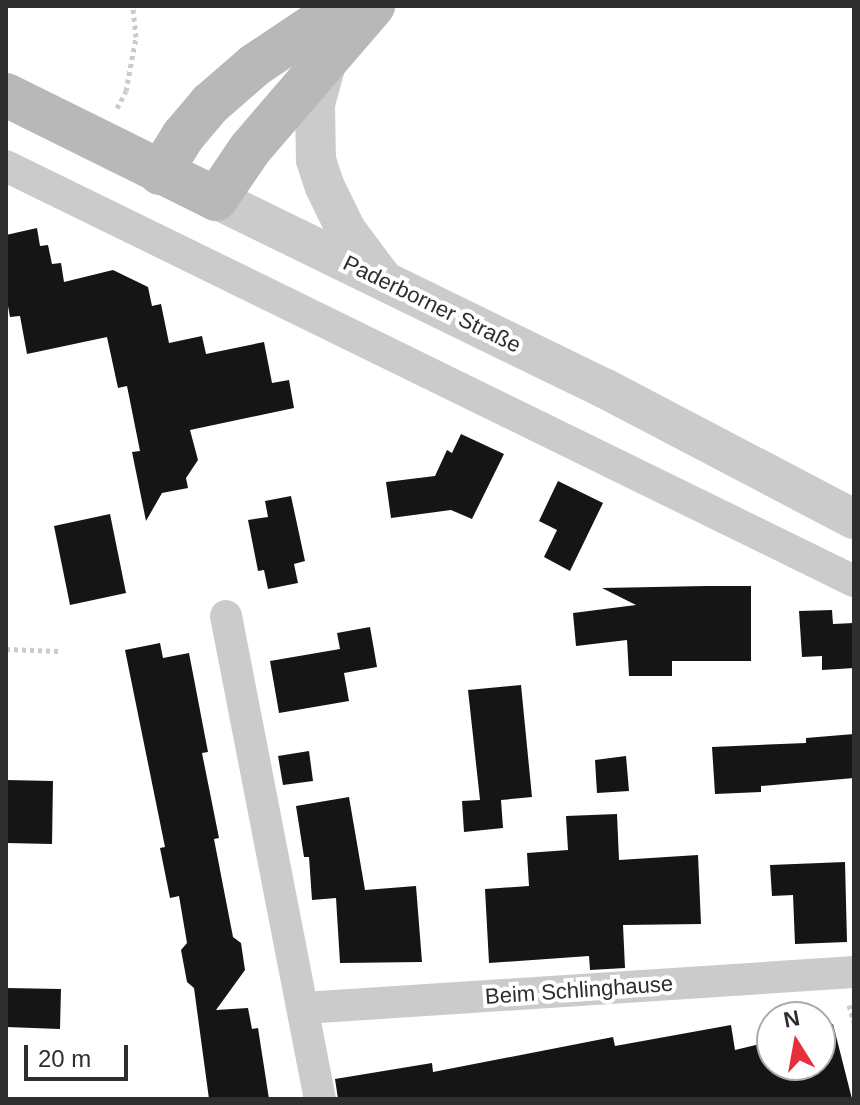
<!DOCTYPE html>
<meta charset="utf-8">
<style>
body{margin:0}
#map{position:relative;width:860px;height:1105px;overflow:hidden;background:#fff;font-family:Helvetica,sans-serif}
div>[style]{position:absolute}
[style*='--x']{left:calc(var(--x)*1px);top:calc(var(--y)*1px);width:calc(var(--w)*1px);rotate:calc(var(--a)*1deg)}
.building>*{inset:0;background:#151515}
.path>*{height:5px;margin-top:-2.5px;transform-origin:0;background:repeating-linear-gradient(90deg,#cbcbcb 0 4px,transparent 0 8px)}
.minor>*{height:32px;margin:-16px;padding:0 16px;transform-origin:16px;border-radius:16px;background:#cbcbcb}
.tertiary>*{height:40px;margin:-20px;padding:0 20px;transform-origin:20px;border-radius:20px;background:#cbcbcb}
.secondary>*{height:44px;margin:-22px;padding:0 22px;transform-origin:22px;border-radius:22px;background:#b8b8b8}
span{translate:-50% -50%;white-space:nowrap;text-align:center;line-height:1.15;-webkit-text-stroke:8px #fff;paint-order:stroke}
.street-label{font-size:22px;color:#2e2e2e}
.frame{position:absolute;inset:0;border:8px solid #2e2e2e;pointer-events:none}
.north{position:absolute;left:756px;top:1001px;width:80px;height:80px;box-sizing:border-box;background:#fff;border:2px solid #ababab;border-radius:50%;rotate:349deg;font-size:22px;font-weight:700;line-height:32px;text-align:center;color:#2e2e2e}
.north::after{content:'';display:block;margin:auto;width:28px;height:36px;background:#e5303b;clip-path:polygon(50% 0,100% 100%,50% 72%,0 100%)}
.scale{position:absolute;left:24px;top:1045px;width:104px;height:36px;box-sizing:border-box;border:4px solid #2e2e2e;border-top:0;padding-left:10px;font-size:24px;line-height:28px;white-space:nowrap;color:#2e2e2e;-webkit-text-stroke:6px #fff;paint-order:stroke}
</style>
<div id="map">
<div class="building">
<div style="clip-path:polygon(37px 228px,40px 246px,48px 245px,52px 264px,61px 263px,64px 282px,113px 270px,148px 287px,152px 306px,161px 304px,169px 343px,202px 336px,206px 354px,264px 342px,272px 383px,289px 380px,294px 408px,190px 430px,198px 460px,186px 478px,188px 488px,162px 493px,146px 521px,132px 452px,140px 451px,127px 386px,118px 388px,107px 337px,27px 354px,20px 316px,10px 317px,6px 295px,6px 235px)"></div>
<div style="clip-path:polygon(461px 434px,504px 454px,472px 519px,451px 510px,391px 518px,386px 482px,435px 476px,447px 450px,452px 453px)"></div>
<div style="clip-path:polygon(558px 481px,603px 503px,570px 571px,544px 557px,557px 530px,539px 521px)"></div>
<div style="clip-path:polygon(291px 496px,305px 561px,294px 564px,298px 583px,268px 589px,264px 570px,258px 571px,248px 520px,268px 517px,265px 501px)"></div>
<div style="clip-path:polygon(110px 514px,126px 593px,70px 605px,54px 526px)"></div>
<div style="clip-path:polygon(706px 586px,751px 586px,751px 661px,672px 661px,672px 676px,629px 676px,627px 640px,576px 646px,573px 613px,636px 605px,602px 588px)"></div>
<div style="clip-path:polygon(832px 610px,833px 624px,854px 623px,854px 668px,822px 670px,822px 656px,802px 657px,799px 611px)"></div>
<div style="clip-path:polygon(370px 627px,377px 667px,344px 673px,349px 701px,279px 713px,270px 661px,340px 649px,337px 633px)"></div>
<div style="clip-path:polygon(160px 643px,163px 658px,189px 653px,208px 752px,202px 753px,219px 838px,214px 839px,233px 937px,241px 943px,245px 970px,216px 1010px,248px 1008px,252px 1029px,258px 1028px,269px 1099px,209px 1099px,194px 988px,187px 982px,181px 950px,187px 943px,179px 896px,170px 898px,160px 848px,165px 847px,125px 650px)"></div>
<div style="clip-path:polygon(521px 685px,532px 797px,501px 800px,503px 828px,464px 832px,462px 801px,480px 800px,468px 690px)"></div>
<div style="clip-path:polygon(854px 734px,854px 778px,761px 786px,761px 792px,715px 794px,712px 747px,806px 743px,806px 738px)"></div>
<div style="clip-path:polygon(309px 751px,313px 781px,283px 785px,278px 756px)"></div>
<div style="clip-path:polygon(626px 756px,629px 791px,597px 793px,595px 760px)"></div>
<div style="clip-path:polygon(6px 780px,53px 781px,52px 844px,6px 843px)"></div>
<div style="clip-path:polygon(349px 797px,365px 890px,416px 886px,422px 962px,340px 963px,336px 898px,312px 900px,309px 857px,304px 857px,296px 806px)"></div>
<div style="clip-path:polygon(617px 814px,619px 860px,698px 855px,701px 924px,623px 925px,625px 968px,590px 970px,589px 956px,489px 963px,485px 889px,529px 886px,527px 853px,568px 850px,566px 816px)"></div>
<div style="clip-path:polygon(845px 862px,847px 942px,795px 944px,793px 895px,772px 896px,770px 865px)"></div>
<div style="clip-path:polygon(6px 988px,61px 989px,60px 1029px,6px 1027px)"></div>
<div style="clip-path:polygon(833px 1024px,852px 1099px,338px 1099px,335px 1079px,432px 1063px,433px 1072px,613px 1037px,615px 1046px,731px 1025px,735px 1050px,772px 1041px,772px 1065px,820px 1065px,820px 1028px)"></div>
</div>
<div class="path">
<div style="--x:117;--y:108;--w:19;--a:-62"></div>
<div style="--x:126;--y:91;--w:55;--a:-79.5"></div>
<div style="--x:136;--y:37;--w:31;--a:-96"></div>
<div style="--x:6;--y:649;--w:52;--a:2.2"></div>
<div style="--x:849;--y:1005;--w:18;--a:74"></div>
</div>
<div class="minor">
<div style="--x:6;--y:166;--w:944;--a:26.08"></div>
<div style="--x:226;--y:616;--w:492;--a:79"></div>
<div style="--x:304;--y:1008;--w:551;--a:-3.74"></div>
</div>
<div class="tertiary">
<div style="--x:327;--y:60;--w:46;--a:105.3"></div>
<div style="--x:315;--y:104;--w:56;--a:89"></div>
<div style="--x:316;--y:160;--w:28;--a:72"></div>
<div style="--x:325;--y:187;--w:48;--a:64"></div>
<div style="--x:346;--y:230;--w:59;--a:53.3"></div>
<div style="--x:216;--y:199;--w:432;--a:26"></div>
<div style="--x:604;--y:388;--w:282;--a:27.7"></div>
</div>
<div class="secondary">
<div style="--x:6;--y:95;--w:234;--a:26.3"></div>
<div style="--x:216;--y:199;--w:60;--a:-55.8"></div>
<div style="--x:250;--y:149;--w:189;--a:-49.3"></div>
<div style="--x:160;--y:173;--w:44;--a:-58.1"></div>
<div style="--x:183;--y:136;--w:42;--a:-49.8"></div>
<div style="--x:210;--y:104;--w:60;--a:-40.9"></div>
<div style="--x:255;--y:65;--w:106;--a:-33.8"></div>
</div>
<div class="street-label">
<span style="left:432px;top:304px;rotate:26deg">Paderborner Straße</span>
<span style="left:579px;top:990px;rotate:-4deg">Beim Schlinghause</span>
</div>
<div class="frame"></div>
<div class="north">N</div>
<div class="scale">20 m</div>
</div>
